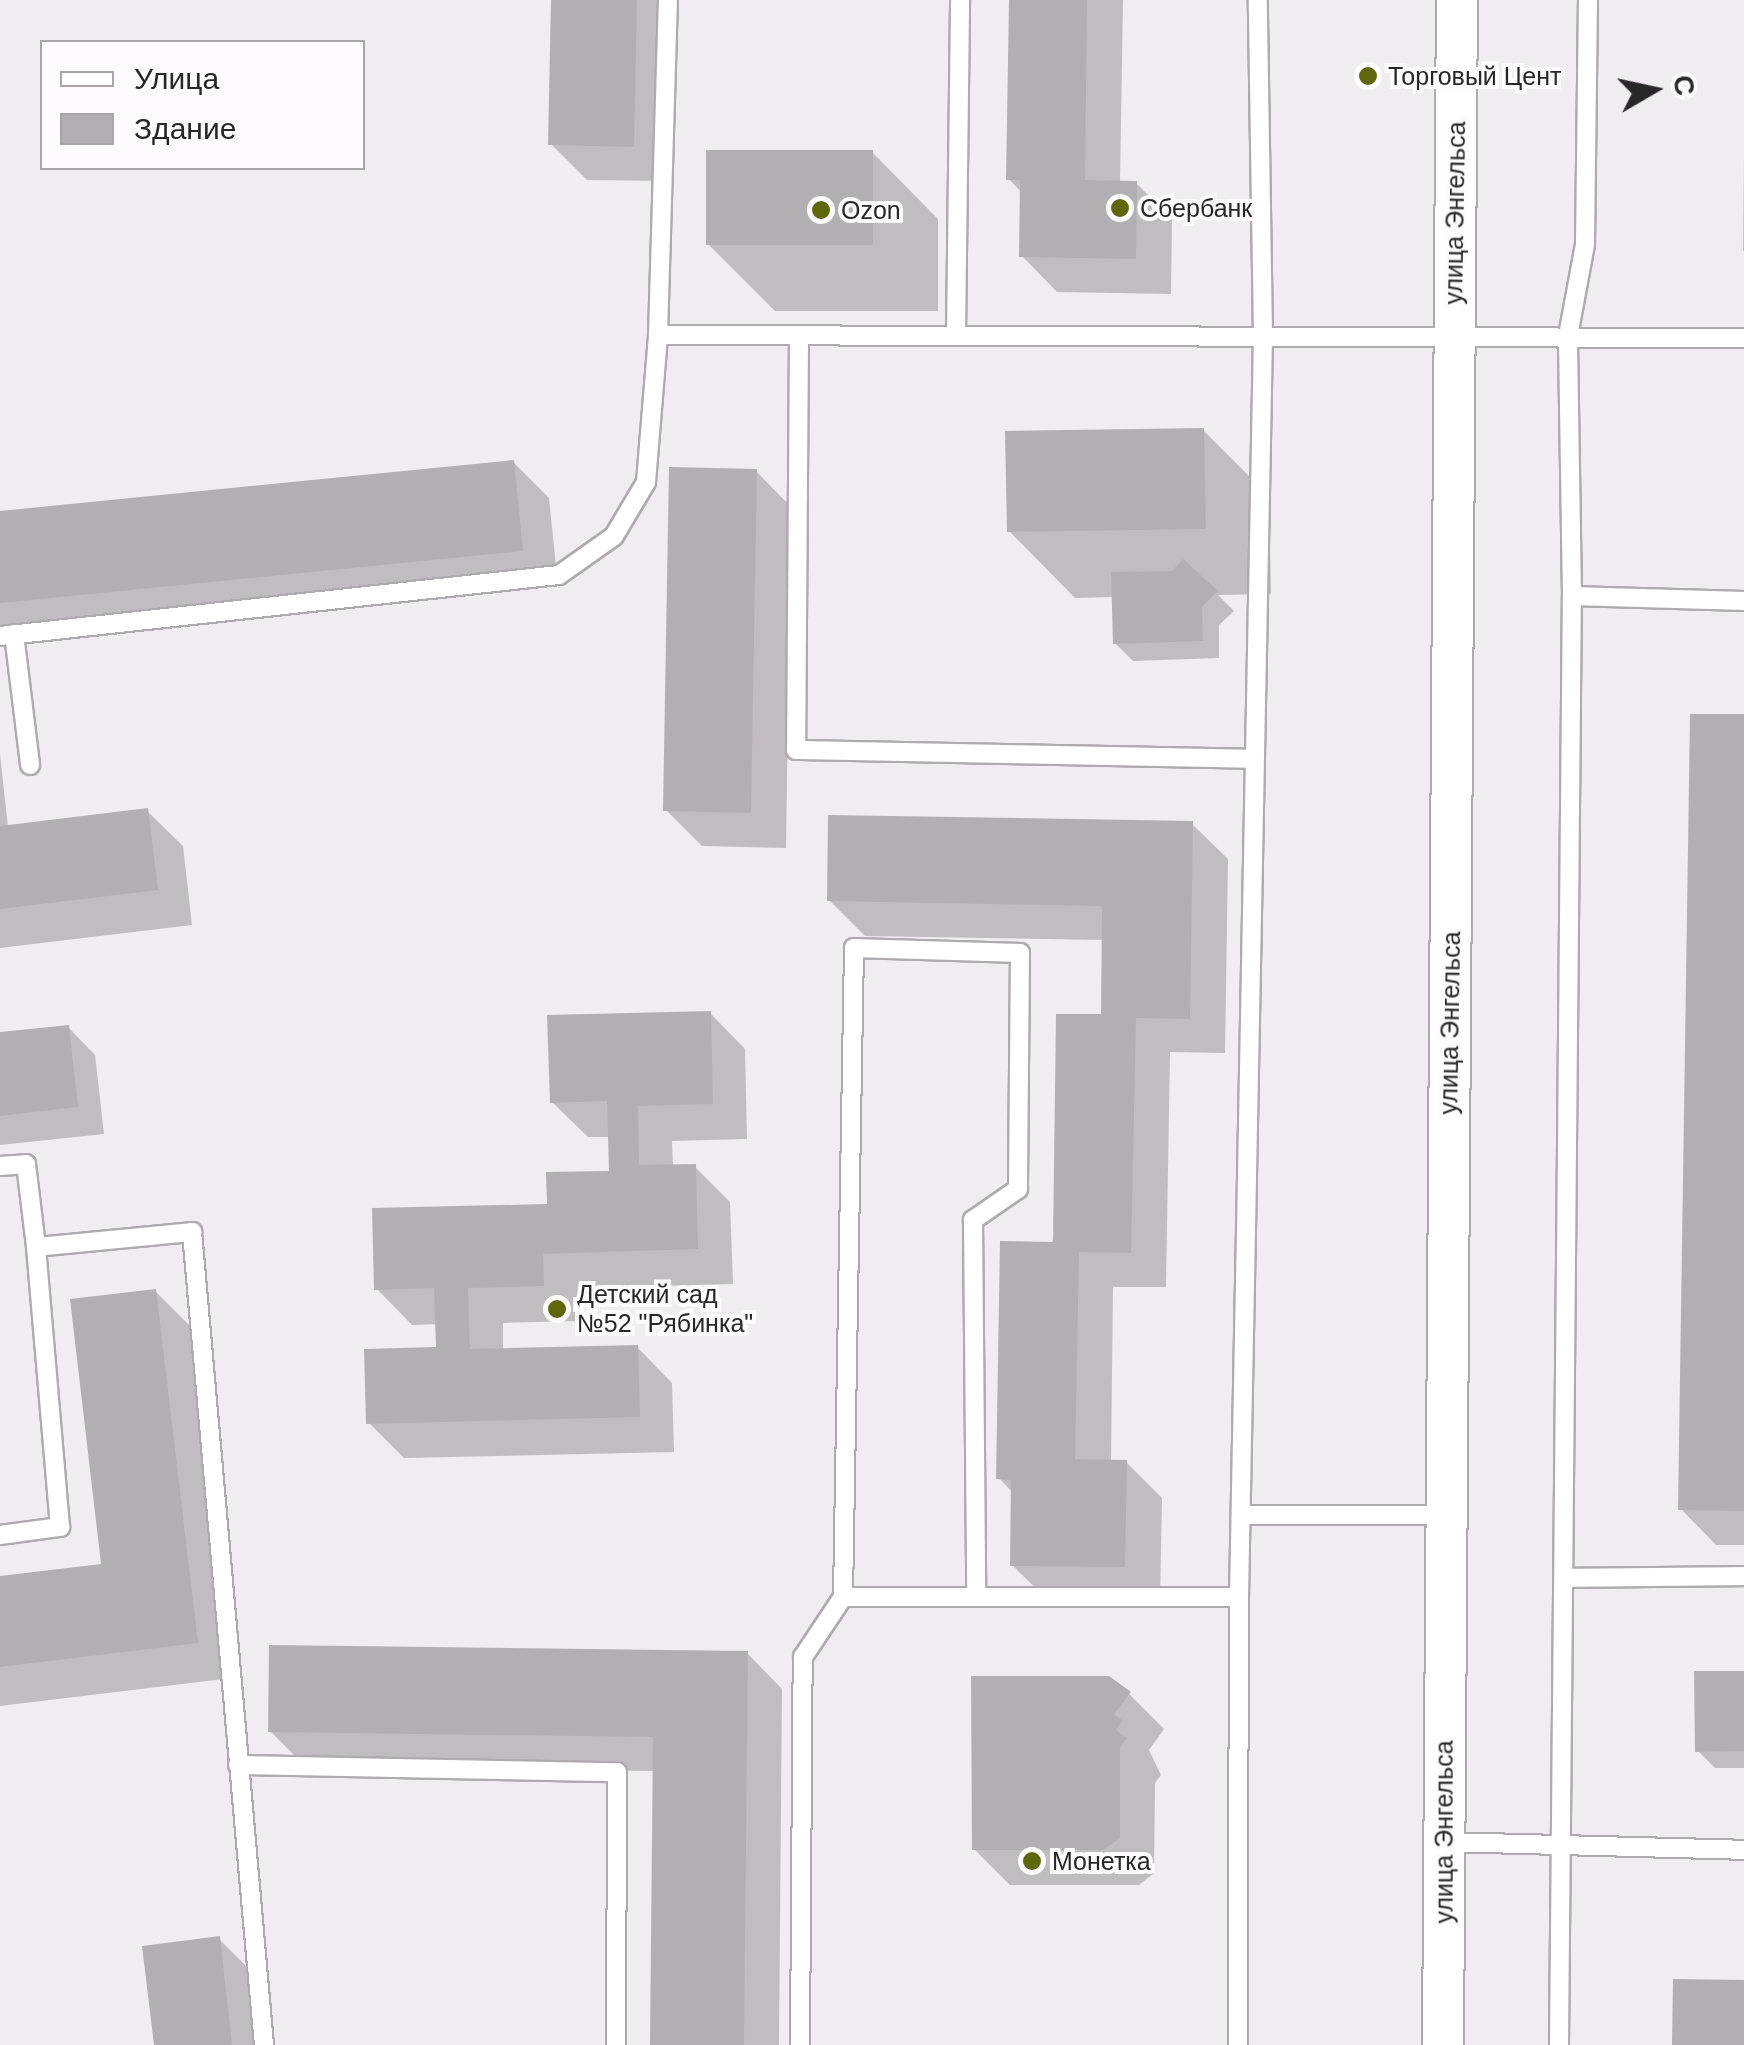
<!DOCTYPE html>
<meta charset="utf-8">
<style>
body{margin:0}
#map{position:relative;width:1744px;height:2045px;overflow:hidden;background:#f0edf0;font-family:Helvetica,sans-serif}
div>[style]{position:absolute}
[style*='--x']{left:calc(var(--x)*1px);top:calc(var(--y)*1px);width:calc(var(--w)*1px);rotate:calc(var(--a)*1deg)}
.shadow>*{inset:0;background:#0003}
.building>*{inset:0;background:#b2afb2}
.roads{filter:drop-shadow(2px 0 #aeabae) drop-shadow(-2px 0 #aeabae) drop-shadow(0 2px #aeabae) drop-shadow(0 -2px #aeabae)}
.service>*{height:18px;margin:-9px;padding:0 9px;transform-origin:9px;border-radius:9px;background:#fff}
.tertiary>*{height:40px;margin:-20px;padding:0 20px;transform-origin:20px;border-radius:20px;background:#fff}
.dots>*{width:28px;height:28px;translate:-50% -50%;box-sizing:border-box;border:5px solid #fefbfe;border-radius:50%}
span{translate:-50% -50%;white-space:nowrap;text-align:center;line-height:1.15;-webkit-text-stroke:8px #fefbfe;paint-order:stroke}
.poi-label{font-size:25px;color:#282728}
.left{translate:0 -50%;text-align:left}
.street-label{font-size:25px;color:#282728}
.legend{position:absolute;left:40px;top:40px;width:325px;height:130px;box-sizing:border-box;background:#fefbfe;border:2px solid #a8a6a8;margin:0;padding:12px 18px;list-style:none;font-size:30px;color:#282728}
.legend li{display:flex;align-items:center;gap:20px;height:50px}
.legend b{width:50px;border:2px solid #a8a6a8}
.north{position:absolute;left:1604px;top:40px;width:100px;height:100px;-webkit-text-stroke:8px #fefbfe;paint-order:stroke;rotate:81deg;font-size:28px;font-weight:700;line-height:40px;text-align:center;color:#282728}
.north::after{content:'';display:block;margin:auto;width:35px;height:45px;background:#282728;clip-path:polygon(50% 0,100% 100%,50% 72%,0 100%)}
</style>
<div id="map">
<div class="shadow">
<div style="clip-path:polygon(554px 0,672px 0,669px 181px,587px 180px,551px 144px)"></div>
<div style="clip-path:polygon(1011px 0,1123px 0,1120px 183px,1136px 183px,1172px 219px,1171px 294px,1057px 292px,1022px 256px,1022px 193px,1009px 179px)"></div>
<div style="clip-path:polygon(872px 152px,938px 219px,938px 311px,775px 311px,708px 244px)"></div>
<div style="clip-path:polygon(1744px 154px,1744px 252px,1743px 250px)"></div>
<div style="clip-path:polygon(1203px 430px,1269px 496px,1271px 594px,1218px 595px,1234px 611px,1219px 625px,1219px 658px,1133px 661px,1115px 643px,1114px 597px,1075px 598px,1009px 531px)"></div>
<div style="clip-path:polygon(513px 462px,549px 498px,558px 586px,0 641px,0 514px)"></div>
<div style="clip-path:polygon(756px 471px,791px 507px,786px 848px,702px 846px,666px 810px)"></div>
<div style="clip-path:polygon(1744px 717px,1744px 1545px,1716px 1545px,1681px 1509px)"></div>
<div style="clip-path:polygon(0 754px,8px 827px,147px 811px,183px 846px,192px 925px,0 948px)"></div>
<div style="clip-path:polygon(1192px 824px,1228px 859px,1225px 1053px,1170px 1052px,1166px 1287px,1113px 1287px,1111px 1462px,1126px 1462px,1162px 1498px,1160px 1602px,1048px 1600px,1012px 1565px,1013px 1493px,999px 1478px,1103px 1017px,1104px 940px,865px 936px,829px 900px)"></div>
<div style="clip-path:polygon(710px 1013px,745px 1049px,747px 1139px,672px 1141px,673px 1167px,695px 1167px,730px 1202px,733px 1284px,578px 1288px,579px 1321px,503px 1323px,503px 1351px,637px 1347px,672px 1383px,674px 1452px,404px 1458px,369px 1423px,439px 1350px,438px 1324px,412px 1325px,377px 1289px,612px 1173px,611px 1137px,588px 1137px,552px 1102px)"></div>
<div style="clip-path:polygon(68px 1027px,95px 1055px,104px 1134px,0 1145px,0 1035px)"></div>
<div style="clip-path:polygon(155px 1291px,191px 1327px,232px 1678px,0 1706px,0 1579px,104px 1566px)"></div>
<div style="clip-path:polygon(747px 1653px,782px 1689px,779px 2045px,652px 2045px,655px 1771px,306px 1767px,270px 1731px)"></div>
<div style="clip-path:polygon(1744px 1673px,1744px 1768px,1715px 1768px,1697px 1750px)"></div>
<div style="clip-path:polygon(1129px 1694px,1164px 1729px,1149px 1750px,1161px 1775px,1155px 1783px,1154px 1873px,1139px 1885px,1010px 1885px,974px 1849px)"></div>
<div style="clip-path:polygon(219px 1939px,255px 1975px,262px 2045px,157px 2045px)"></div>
</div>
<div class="building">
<div style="clip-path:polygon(551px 0,637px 0,634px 147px,548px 145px)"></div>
<div style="clip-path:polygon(1009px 0,1087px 0,1085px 180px,1137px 181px,1136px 259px,1019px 257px,1020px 180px,1006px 180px)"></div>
<div style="clip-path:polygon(706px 150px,873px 150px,873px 245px,706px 245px)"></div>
<div style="clip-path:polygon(1204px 428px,1206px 529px,1007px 532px,1005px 431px)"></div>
<div style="clip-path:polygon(514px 460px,523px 551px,0 603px,0 511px)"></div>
<div style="clip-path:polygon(669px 467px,757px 469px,751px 813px,663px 811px)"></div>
<div style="clip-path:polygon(1183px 559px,1218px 591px,1202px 607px,1203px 641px,1113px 644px,1111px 572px,1172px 571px)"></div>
<div style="clip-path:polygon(1690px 714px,1744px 714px,1744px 1511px,1678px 1510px)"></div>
<div style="clip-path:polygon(148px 808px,158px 890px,0 909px,0 826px)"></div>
<div style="clip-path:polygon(828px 815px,1193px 821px,1190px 1019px,1136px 1018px,1131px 1253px,1079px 1252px,1075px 1459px,1127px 1460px,1125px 1567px,1010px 1566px,1011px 1480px,996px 1479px,1000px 1241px,1053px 1242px,1056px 1014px,1101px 1014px,1102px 906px,827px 901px)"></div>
<div style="clip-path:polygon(711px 1011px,713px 1104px,638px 1106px,639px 1165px,696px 1164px,698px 1249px,543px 1254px,544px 1286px,468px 1288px,470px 1349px,638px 1345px,640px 1417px,366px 1424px,364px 1349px,436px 1347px,434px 1288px,374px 1290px,372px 1208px,547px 1204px,546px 1172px,609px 1171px,607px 1101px,550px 1103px,547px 1015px)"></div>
<div style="clip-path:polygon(69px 1025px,78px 1107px,0 1116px,0 1032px)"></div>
<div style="clip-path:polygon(156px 1289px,198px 1643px,0 1667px,0 1576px,101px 1564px,70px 1299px)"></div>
<div style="clip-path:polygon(269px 1645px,748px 1651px,744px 2045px,650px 2045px,653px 1737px,268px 1732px)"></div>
<div style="clip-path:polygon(1694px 1671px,1744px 1671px,1744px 1751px,1695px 1752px)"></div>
<div style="clip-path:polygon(971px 1676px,1109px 1676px,1131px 1692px,1114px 1714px,1123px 1721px,1116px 1730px,1127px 1738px,1120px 1747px,1120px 1838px,1103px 1850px,972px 1850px)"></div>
<div style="clip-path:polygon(220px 1936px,232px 2045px,154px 2045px,142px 1946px)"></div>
<div style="clip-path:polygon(1673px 1979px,1744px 1980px,1744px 2045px,1672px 2045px)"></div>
</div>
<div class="roads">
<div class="service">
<div style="--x:658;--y:335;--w:335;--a:-88.3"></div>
<div style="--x:799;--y:335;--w:415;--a:90.4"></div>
<div style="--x:796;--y:750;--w:458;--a:1.1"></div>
<div style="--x:956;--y:335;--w:335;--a:-89.3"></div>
<div style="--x:1572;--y:596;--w:172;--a:1.7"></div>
<div style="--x:14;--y:634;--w:132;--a:83"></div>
<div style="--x:0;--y:636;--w:562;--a:-6.23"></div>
<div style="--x:559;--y:575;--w:67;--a:-35.3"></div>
<div style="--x:614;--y:536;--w:63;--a:-59.3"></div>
<div style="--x:646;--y:482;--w:147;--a:-85.3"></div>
<div style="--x:658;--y:335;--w:1086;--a:0.16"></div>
<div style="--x:0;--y:1166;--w:26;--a:-4"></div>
<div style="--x:26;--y:1164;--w:84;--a:83.1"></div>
<div style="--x:1243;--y:1515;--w:200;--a:0"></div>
<div style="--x:0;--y:1535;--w:61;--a:-7.6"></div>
<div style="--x:60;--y:1527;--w:281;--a:-94.9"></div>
<div style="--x:36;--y:1247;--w:157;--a:-5.5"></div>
<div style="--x:192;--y:1232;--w:816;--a:84.94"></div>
<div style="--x:1564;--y:1578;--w:180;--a:-0.6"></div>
<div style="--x:843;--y:1597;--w:649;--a:-89.03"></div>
<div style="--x:854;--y:948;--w:166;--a:1.7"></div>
<div style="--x:1020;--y:953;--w:236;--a:90.5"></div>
<div style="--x:1018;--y:1189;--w:55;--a:145.4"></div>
<div style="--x:973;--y:1220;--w:377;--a:89.5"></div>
<div style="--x:238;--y:1765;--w:379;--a:1.1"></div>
<div style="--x:617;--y:1772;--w:273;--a:90.2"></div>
<div style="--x:1445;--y:1842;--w:299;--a:1.5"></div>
<div style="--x:800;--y:2045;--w:388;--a:-89.6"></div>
<div style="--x:803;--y:1657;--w:72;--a:-56.3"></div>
<div style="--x:843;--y:1597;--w:396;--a:0"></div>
<div style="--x:1238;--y:2045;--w:448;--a:-89.9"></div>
<div style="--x:1239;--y:1597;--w:1262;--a:-88.91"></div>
<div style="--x:1263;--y:335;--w:335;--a:-90.9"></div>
<div style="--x:1559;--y:2045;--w:1449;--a:-89.49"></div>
<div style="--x:1572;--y:596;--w:260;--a:-90.9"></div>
<div style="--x:1568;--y:336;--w:94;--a:-79.5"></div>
<div style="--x:1585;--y:244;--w:244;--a:-89.3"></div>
</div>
<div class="tertiary">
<div style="--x:1443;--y:2045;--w:2045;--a:-89.61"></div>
</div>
</div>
<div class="dots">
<div style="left:1368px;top:76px;background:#5e680b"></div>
<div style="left:1120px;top:208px;background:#5e680b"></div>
<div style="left:821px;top:210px;background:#5e680b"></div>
<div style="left:557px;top:1309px;background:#5e680b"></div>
<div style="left:1032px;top:1861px;background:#5e680b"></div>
</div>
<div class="poi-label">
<span class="left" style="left:1388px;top:76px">Торговый Цент</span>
<span class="left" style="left:1140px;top:208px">Сбербанк</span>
<span class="left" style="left:841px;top:210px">Ozon</span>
<span class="left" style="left:577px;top:1309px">Детский сад<br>№52 "Рябинка"</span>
<span class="left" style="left:1052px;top:1861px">Монетка</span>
</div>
<div class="street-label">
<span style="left:1455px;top:213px;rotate:-89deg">улица Энгельса</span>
<span style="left:1450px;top:1023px;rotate:-89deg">улица Энгельса</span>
<span style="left:1444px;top:1832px;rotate:-90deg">улица Энгельса</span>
</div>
<ul class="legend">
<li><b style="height:12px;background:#fff"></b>Улица</li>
<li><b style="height:28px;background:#b2afb2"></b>Здание</li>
</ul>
<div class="north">С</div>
</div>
